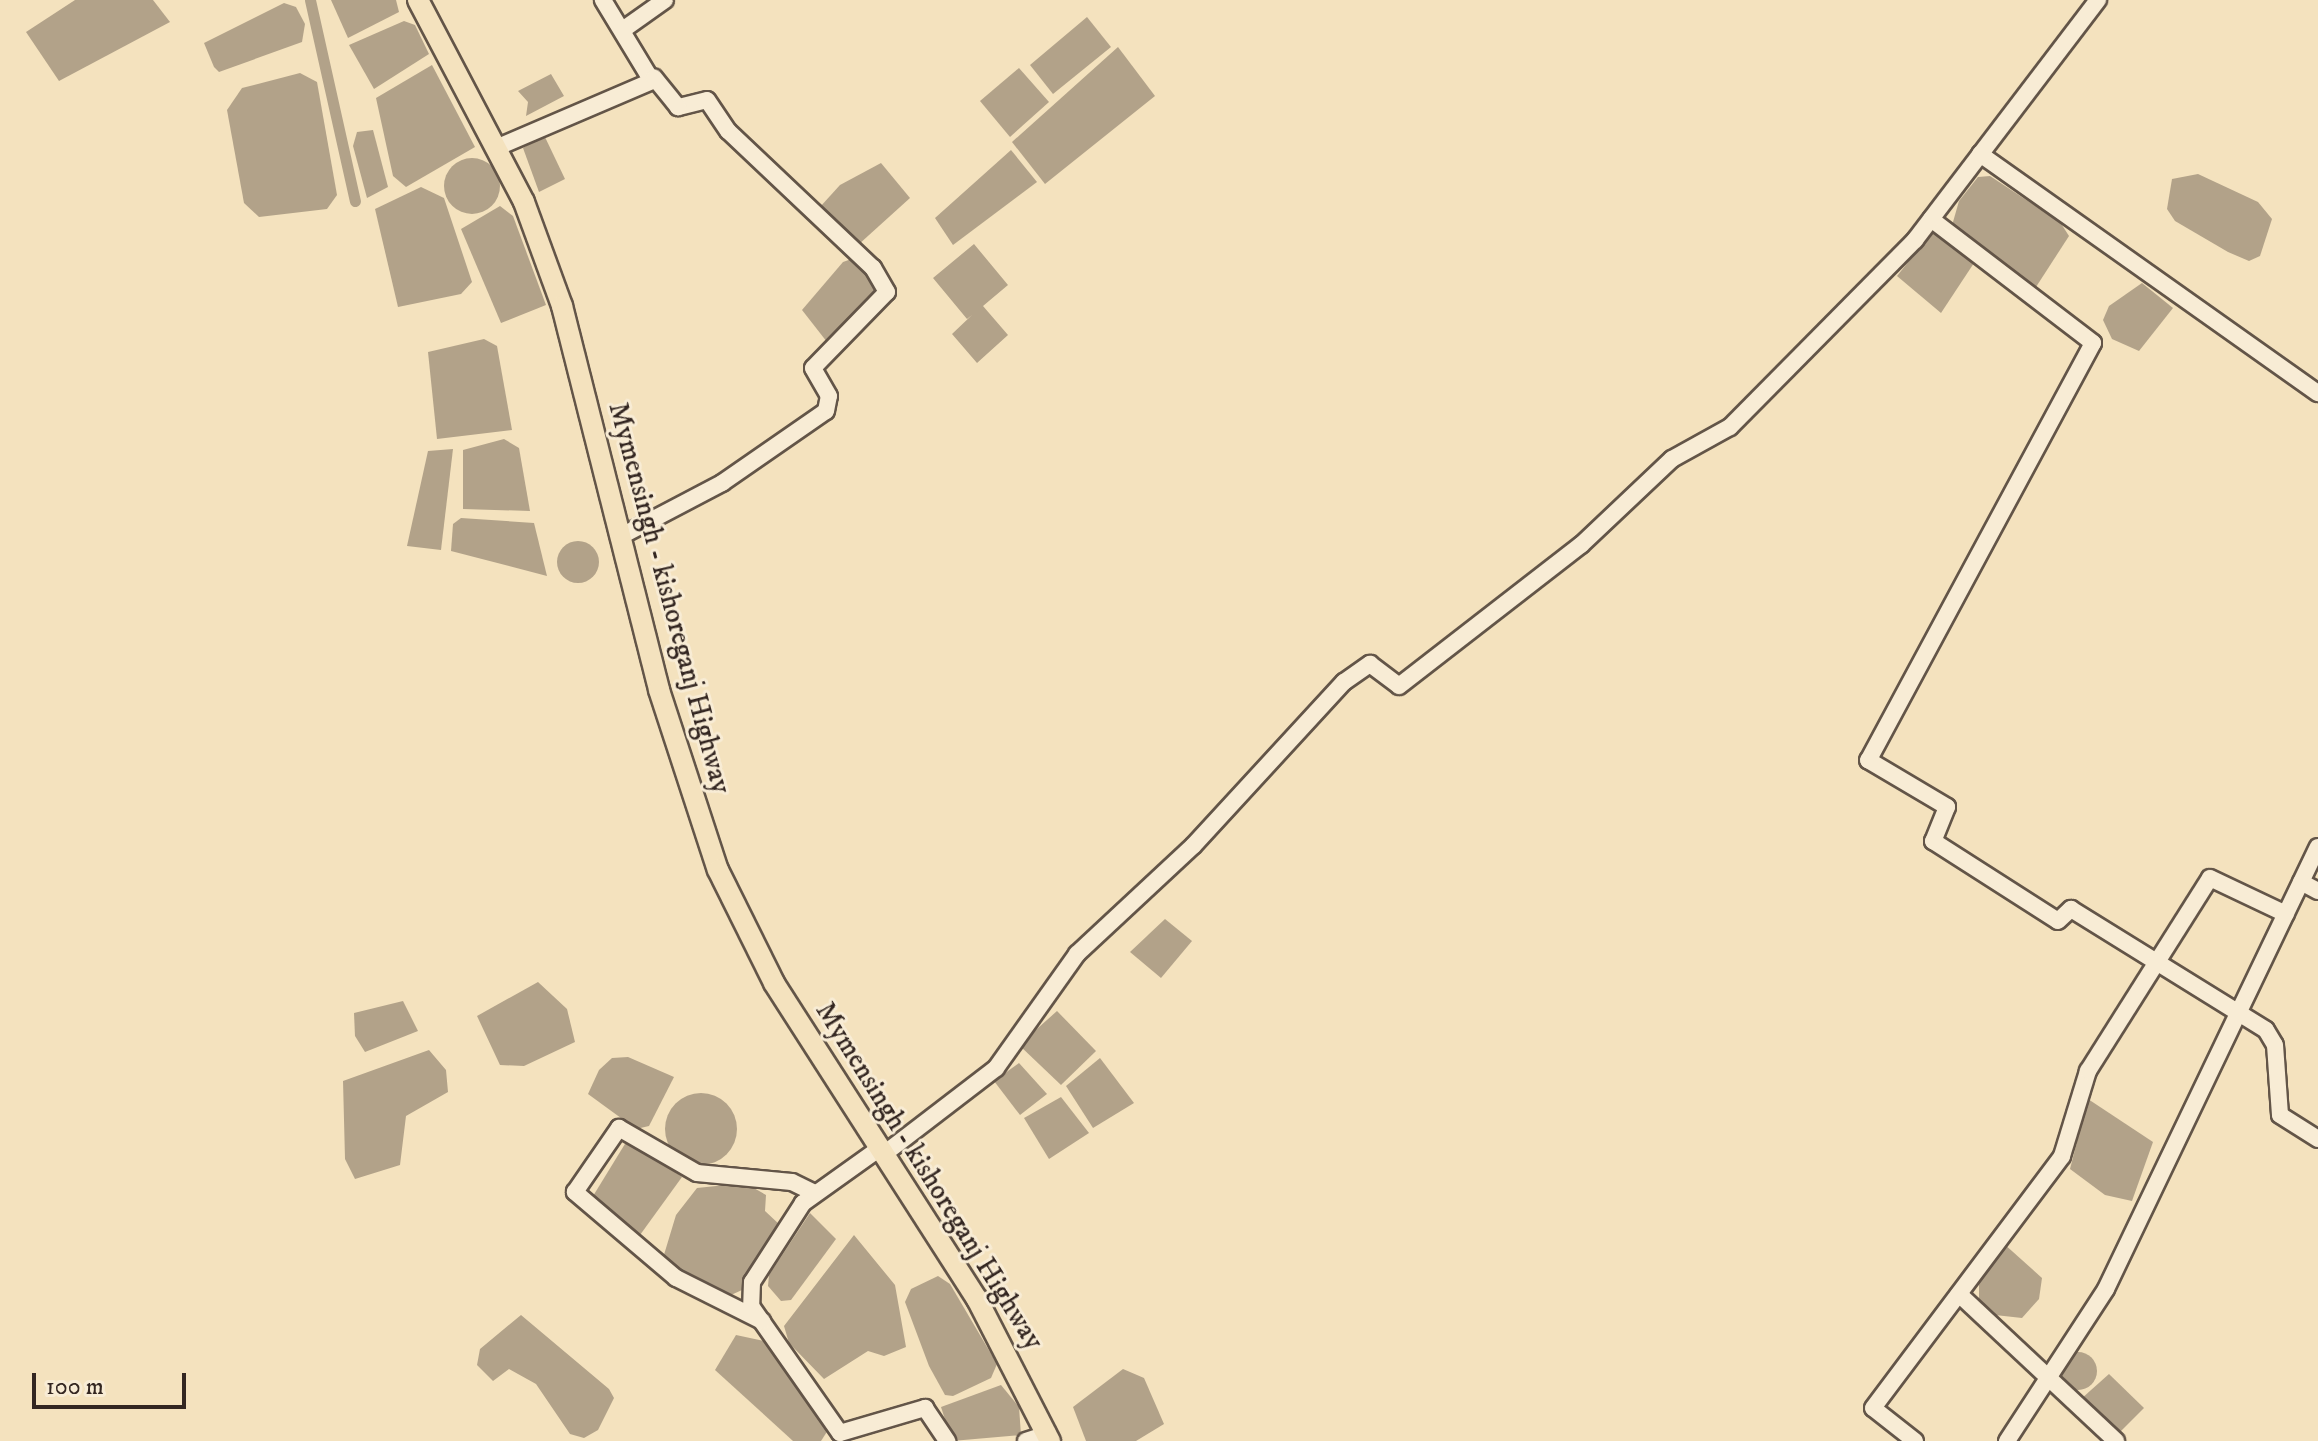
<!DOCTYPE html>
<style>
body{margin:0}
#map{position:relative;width:2318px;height:1441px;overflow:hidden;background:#f4e2be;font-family:"IM FELL DW Pica",serif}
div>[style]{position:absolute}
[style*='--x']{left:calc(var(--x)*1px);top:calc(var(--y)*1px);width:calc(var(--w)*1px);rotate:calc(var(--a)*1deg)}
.water>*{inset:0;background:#b2a289}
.round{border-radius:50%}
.canal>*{height:11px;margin:-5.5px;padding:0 5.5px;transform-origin:5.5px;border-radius:5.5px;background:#b2a289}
.roads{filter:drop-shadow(2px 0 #635548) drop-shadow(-2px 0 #635548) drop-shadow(0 2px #635548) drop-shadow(0 -2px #635548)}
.minor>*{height:16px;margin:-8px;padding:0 8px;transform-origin:8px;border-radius:8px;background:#f8ecd5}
.major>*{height:20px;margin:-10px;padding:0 10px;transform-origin:10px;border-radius:10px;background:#f4e2be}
span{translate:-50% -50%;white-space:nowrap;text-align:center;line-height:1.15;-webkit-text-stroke:6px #f8ecd5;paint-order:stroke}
.street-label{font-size:28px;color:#332621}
.scale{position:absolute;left:32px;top:1373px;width:154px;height:36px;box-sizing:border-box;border:4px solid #332621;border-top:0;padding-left:10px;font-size:24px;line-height:28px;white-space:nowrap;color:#332621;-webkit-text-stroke:6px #f8ecd5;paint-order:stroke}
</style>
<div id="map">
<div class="water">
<div style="clip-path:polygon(75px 0,153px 0,170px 22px,59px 81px,26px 32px)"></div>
<div style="clip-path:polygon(331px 0,396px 0,399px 12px,348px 38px)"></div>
<div style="clip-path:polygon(284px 3px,296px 7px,305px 24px,302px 42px,219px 72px,214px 67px,204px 43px)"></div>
<div style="clip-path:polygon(1087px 17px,1111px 47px,1053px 94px,1030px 65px)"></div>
<div style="clip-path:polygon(404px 21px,415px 25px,429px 54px,374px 89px,349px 45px)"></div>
<div style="clip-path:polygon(1118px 47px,1155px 96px,1045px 184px,1012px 142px)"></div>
<div style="clip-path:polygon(432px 65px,475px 147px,406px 187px,393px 176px,376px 98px)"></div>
<div style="clip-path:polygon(1019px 68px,1049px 102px,1010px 137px,980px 101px)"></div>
<div style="clip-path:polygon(300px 73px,317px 82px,337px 195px,327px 209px,259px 217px,244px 203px,227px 110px,242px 88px)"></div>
<div style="clip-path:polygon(551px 74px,564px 96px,526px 116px,528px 102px,518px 91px)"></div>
<div style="clip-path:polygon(373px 130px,388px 187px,367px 198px,353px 146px,357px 132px)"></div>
<div style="clip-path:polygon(544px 135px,565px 179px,539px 192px,523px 148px)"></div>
<div style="clip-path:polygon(1011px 150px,1037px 182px,953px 245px,935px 218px)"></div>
<div class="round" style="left:444px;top:158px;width:56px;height:56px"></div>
<div style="clip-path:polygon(881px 163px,910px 198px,858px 245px,820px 207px,840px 185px)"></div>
<div style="clip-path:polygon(2198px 174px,2258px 202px,2272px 219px,2260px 256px,2249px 261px,2228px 252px,2175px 221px,2167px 209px,2172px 179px)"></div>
<div style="clip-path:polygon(1990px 176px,2060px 222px,2069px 236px,2036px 287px,1951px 229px,1959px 201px,1978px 177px)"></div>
<div style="clip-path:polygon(421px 187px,444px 198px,472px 282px,461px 294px,398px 307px,375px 209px)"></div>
<div style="clip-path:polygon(500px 206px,513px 216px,546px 305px,501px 323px,461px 229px)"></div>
<div style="clip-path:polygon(1934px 230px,1974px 263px,1941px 313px,1897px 276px)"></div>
<div style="clip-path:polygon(974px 244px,1008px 285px,983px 306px,1008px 335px,977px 363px,952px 334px,972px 315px,967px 319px,933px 278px)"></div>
<div style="clip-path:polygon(857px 257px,881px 290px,827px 342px,802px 310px,843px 262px)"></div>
<div style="clip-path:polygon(2142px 283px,2173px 308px,2139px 351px,2112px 339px,2103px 320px,2109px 306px)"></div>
<div style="clip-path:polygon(484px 339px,497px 346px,512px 430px,437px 439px,428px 352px)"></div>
<div style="clip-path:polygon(504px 439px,519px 448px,530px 511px,463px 509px,463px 450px)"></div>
<div style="clip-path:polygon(453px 449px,441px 550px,407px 546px,428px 451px)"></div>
<div style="clip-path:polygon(461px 518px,534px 523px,547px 576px,451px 551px,453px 524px)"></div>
<div class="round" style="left:557px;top:541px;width:42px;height:42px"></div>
<div style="clip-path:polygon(1165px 919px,1192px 941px,1161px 978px,1130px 952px)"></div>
<div style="clip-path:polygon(538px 982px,567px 1009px,575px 1042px,524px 1066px,500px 1065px,477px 1016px)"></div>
<div style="clip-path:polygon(403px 1001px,418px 1031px,365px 1052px,355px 1036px,354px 1013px)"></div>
<div style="clip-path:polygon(1057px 1011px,1096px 1051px,1061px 1085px,1019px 1045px)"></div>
<div style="clip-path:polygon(429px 1050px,446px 1070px,448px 1092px,406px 1116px,400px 1165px,355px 1179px,345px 1159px,343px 1081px)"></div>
<div style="clip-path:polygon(628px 1057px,674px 1077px,649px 1126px,636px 1129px,588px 1094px,599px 1070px,612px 1058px)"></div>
<div style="clip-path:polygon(1100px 1058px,1134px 1103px,1093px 1128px,1066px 1086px)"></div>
<div style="clip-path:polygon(1019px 1063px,1047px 1094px,1020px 1115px,994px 1081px)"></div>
<div class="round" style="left:665px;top:1093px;width:72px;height:72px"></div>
<div style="clip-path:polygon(1061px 1097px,1089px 1133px,1049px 1159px,1024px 1118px)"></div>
<div style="clip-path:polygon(2088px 1099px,2153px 1142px,2132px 1201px,2105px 1195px,2070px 1169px)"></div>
<div style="clip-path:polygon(628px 1139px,682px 1177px,640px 1235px,590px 1201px)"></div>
<div style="clip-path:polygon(745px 1183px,766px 1195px,765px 1211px,780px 1225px,742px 1290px,731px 1295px,688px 1283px,663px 1258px,676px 1215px,697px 1188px)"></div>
<div style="clip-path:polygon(810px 1213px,836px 1239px,791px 1300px,781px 1301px,768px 1286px,769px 1275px)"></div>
<div style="clip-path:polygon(854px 1235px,895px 1285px,906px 1347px,884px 1356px,868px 1351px,824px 1379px,789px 1343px,784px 1326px)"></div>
<div style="clip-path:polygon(2003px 1243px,2042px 1278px,2039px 1299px,2022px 1318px,1995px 1315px,1979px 1300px,1979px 1279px)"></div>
<div style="clip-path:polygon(938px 1276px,950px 1284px,997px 1364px,991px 1378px,953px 1396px,945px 1395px,929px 1366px,905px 1302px,911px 1289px)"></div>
<div style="clip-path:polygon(521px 1315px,609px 1389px,614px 1398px,598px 1430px,584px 1438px,570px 1434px,536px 1384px,509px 1369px,493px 1381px,477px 1365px,480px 1349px)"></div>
<div style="clip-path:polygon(736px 1335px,773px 1343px,830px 1427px,821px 1441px,793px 1441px,715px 1370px)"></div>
<div class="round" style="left:2059px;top:1352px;width:38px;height:38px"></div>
<div style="clip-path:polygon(1123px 1369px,1144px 1378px,1164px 1424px,1136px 1441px,1086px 1441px,1073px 1407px)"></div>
<div style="clip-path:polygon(2109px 1374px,2144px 1408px,2116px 1436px,2081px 1399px)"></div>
<div style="clip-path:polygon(1001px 1385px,1019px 1407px,1021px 1435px,952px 1441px,941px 1407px)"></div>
</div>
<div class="canal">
<div style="--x:310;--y:0;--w:206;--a:77.4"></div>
</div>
<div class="roads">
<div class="minor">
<div style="--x:624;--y:29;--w:50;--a:-35.3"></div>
<div style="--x:498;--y:147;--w:168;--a:-23.2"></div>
<div style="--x:652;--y:81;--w:95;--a:-121.2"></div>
<div style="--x:1980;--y:154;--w:414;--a:35.3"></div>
<div style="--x:1931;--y:219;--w:204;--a:37.4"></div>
<div style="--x:2093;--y:343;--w:474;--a:118.3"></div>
<div style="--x:1868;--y:760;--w:92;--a:30.7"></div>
<div style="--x:1947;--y:807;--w:37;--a:112"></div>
<div style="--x:1933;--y:841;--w:148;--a:32.6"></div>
<div style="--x:2058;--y:921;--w:18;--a:-43"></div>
<div style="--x:2071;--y:909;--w:229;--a:31.8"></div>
<div style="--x:2266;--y:1030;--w:17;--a:59"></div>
<div style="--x:2275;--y:1045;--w:70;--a:85.9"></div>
<div style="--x:2280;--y:1115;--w:45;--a:32.3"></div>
<div style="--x:623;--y:535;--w:112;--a:-27.7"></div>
<div style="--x:722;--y:483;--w:126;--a:-34.7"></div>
<div style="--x:826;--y:411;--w:15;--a:-79"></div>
<div style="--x:829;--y:396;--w:32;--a:-120"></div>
<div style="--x:813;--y:368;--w:106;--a:-45.8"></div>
<div style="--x:887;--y:292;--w:28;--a:-120"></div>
<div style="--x:873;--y:268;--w:199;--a:-136.6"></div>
<div style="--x:728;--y:131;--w:37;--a:-124"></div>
<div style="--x:707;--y:100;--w:30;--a:166"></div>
<div style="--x:678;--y:107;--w:38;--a:-129"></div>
<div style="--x:2301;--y:882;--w:19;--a:28"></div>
<div style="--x:880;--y:1148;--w:95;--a:144.5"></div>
<div style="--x:803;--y:1203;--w:94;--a:122.8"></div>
<div style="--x:752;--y:1282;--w:24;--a:92"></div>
<div style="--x:751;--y:1306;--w:155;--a:55"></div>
<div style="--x:840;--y:1433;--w:89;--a:-16.4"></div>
<div style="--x:925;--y:1408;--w:40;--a:56"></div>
<div style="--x:884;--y:1154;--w:141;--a:-37.5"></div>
<div style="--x:996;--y:1068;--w:140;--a:-54.6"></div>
<div style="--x:1077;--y:954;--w:158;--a:-43"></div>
<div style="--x:1193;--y:846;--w:223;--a:-47.4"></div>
<div style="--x:1344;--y:682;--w:32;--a:-35"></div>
<div style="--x:1370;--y:664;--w:36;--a:37"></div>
<div style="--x:1399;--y:686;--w:230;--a:-37.8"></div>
<div style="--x:1581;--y:545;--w:125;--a:-43.4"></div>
<div style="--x:1672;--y:459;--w:66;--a:-28.9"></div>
<div style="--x:1730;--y:427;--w:263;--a:-45.3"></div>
<div style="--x:1915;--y:240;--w:302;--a:-52.7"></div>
<div style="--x:1959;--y:1294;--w:215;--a:43.1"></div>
<div style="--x:762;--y:1321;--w:96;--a:-153.4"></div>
<div style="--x:676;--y:1278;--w:133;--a:-139.6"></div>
<div style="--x:575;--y:1192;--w:78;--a:-55.5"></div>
<div style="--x:619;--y:1128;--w:90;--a:30"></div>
<div style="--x:697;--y:1173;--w:95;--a:5.4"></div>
<div style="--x:792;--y:1182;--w:25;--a:26"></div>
<div style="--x:1026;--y:1441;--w:23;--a:-18"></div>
<div style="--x:1915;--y:1441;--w:53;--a:-141.8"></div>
<div style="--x:1873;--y:1408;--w:315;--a:-53.1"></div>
<div style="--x:2062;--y:1156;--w:89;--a:-73"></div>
<div style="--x:2088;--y:1071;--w:228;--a:-57.7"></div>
<div style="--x:2210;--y:878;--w:84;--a:25.3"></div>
<div style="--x:2007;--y:1441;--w:181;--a:-56.9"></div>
<div style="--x:2106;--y:1289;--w:490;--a:-64.4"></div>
</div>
<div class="major">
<div style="--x:418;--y:0;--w:228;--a:62.3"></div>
<div style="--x:524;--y:202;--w:111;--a:69.9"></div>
<div style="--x:562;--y:306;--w:396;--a:75.8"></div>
<div style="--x:659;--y:690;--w:189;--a:71.9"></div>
<div style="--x:718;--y:870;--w:126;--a:63.6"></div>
<div style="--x:774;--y:983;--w:376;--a:57.3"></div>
<div style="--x:977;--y:1299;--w:160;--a:62.8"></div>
</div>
</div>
<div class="street-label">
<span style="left:669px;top:598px;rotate:75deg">Mymensingh - kishoreganj Highway</span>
<span style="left:929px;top:1176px;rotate:58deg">Mymensingh - kishoreganj Highway</span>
</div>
<div class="scale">100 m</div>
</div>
